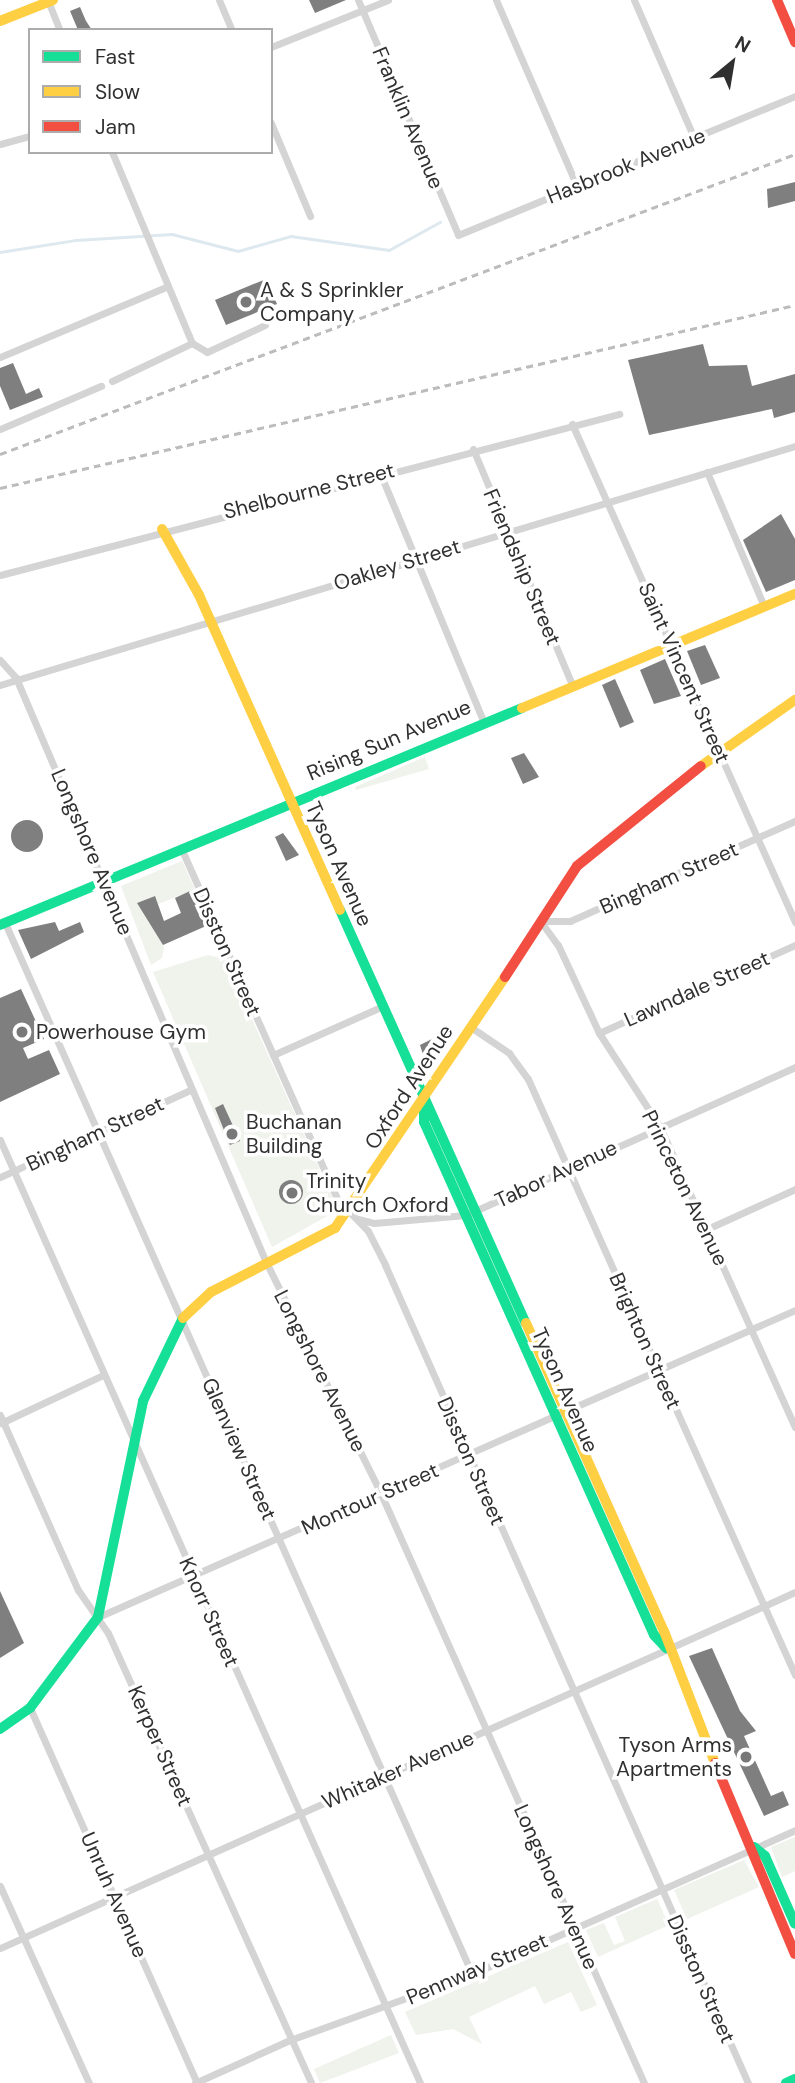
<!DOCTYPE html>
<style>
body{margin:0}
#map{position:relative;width:795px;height:2083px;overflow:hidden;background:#fff;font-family:"DM Sans",sans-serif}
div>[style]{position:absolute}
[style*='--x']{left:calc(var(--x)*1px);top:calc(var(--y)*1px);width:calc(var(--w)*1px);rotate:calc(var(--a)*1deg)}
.green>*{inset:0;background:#f0f2ec}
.stream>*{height:2.5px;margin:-1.25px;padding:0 1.25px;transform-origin:1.25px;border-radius:1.25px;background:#dde9ef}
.building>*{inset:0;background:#7f7f7f}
.round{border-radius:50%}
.street>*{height:7px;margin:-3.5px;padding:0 3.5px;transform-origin:3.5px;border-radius:3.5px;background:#d4d4d4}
.fast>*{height:10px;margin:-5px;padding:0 5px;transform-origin:5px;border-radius:5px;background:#16e098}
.slow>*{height:10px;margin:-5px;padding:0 5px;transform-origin:5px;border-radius:5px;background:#ffcf43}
.jam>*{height:10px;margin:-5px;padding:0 5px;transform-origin:5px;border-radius:5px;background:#f24e42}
.rail>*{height:2.5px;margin-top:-1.25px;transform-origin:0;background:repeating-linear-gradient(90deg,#bcbcbc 0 7px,transparent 0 12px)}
.dots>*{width:19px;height:19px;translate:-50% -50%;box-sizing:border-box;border:4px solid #fff;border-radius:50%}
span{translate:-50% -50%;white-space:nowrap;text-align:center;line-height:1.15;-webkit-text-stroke:7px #fff;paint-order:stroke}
.street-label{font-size:21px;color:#303030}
.poi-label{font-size:21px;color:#303030}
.left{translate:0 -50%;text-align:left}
.right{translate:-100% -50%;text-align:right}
.legend{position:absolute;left:28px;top:28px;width:245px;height:126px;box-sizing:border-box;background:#fff;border:2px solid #acacac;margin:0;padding:9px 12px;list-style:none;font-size:21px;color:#303030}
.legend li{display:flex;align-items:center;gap:14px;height:35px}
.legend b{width:35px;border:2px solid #acacac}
.north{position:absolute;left:697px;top:28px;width:70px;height:70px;-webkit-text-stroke:5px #fff;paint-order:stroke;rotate:30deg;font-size:19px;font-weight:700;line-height:28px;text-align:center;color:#303030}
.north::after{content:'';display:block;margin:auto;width:24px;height:32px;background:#303030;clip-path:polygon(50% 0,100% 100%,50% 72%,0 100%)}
</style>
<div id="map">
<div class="green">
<div style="clip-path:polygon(425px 757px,429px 769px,356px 790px,355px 787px)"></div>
<div style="clip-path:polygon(182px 861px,212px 926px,207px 928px,189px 892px,158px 904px,154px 896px,137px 903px,164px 947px,162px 958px,151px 965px,121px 886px)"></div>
<div style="clip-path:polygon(208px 955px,225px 959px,338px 1210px,272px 1247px,153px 972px)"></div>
<div style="clip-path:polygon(795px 1837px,795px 1871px,782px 1877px,771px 1847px)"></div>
<div style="clip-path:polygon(744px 1860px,759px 1887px,687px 1919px,674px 1890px)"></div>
<div style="clip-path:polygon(657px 1899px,669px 1925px,598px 1957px,586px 1930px,604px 1923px,614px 1945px,625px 1941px,615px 1917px)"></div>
<div style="clip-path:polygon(568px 1942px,597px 2005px,581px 2012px,571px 1992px,544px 2004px,535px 1986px,469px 2017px,482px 2044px,453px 2029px,416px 2035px,405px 2012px)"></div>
<div style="clip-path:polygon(391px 2035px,399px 2053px,320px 2083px,314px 2069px)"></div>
</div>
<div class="stream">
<div style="--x:0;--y:252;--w:77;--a:-9"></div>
<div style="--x:76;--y:240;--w:96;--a:-3.6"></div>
<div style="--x:172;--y:234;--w:68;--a:14.4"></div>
<div style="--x:238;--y:251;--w:55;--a:-15.8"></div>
<div style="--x:291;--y:236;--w:99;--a:8.1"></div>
<div style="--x:389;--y:250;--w:58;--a:-28.8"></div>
</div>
<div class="building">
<div style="clip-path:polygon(309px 0,346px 0,315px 13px)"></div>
<div style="clip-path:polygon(80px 7px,86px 21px,92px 30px,78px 30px,70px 11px)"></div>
<div style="clip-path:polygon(795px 182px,795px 201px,768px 208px,767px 189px)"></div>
<div style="clip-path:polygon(266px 279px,277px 304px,226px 325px,215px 300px)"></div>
<div style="clip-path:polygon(703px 344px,709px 366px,747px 365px,752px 386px,795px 374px,795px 412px,774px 418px,772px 409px,649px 435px,628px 360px)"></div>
<div style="clip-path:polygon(13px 363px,26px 394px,39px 388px,43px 397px,10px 410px,0 386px,0 368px)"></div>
<div style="clip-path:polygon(781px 514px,795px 539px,795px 580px,766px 592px,743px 540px)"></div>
<div style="clip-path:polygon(705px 645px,720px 678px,701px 685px,687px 651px)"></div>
<div style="clip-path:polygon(665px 659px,681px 696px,654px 704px,640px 670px)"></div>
<div style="clip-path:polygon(615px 679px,634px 722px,620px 728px,602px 685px)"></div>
<div style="clip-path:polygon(524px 753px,539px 777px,523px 784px,511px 758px)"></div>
<div class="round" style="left:11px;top:820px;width:32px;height:32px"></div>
<div style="clip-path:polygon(283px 833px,299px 855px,286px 861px,275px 837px)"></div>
<div style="clip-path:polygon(190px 891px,206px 926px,163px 945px,137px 903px,155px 896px,164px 921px,181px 913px,175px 898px)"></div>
<div style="clip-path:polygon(55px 922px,59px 931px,80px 922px,84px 932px,31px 959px,18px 930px)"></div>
<div style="clip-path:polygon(21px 989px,44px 1039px,23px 1048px,28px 1059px,49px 1050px,60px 1074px,0 1102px,0 998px)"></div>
<div style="clip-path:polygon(436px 1037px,443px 1041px,430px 1061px,425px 1061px,420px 1045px)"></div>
<div style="clip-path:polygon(223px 1104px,240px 1141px,230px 1145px,215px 1108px)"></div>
<div class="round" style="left:279px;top:1180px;width:24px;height:24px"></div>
<div style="clip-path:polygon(0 1591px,24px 1643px,0 1658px)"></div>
<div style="clip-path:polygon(712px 1648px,740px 1711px,756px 1731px,744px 1736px,771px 1796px,783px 1791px,789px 1805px,764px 1816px,689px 1656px)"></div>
</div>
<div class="street">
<div style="--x:219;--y:0;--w:33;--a:67"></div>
<div style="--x:358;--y:0;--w:255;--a:66.9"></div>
<div style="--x:458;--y:235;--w:365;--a:-22.4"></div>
<div style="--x:496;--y:0;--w:203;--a:66.5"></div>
<div style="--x:634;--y:0;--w:150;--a:66.5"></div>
<div style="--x:48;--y:1;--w:31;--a:68"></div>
<div style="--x:271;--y:47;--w:126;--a:-21.9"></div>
<div style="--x:271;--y:123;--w:101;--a:67.2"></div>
<div style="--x:0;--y:144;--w:31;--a:-15"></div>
<div style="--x:112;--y:152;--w:207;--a:67.3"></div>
<div style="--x:192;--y:343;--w:17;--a:31"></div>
<div style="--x:207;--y:352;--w:64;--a:-25"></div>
<div style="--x:0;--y:357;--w:182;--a:-22.9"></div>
<div style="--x:112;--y:381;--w:89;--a:-25.4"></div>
<div style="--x:572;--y:424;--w:546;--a:65.88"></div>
<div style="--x:0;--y:429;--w:110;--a:-23.1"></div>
<div style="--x:473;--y:449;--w:255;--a:67.2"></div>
<div style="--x:707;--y:472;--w:146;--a:67"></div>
<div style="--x:380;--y:473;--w:269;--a:67.4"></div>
<div style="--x:0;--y:575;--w:640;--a:-14.58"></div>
<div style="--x:0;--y:660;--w:24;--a:48"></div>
<div style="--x:16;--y:678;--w:635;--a:66.83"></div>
<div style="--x:266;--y:1262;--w:259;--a:63.6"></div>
<div style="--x:381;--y:1494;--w:645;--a:65.94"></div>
<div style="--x:0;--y:685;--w:830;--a:-16.73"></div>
<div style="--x:181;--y:848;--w:385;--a:66"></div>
<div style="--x:338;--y:1200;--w:43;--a:45.9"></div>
<div style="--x:368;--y:1231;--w:38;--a:63"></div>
<div style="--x:385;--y:1265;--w:895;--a:66.07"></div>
<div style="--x:541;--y:921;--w:29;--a:0"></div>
<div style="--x:570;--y:921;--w:246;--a:-24"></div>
<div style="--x:541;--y:922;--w:29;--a:54"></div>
<div style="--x:558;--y:945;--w:97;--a:65"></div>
<div style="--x:599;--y:1033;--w:112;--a:57"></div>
<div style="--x:660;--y:1127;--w:329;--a:65.8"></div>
<div style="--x:5;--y:923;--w:1150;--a:66.04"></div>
<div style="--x:472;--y:1028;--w:45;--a:34"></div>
<div style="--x:509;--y:1053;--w:32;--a:54"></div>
<div style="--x:528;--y:1079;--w:653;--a:65.87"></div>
<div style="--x:599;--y:1033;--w:215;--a:-24.2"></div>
<div style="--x:273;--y:1055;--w:118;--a:-24"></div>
<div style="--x:0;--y:1140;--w:1032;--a:65.99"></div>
<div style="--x:0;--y:1177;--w:209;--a:-24.6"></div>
<div style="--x:358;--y:1219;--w:16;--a:14"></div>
<div style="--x:374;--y:1223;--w:92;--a:-5"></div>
<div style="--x:466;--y:1215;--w:361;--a:-24.2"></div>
<div style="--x:707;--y:1229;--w:97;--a:-24.4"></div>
<div style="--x:0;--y:1415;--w:192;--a:66"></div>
<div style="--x:78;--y:1590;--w:52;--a:55.1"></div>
<div style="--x:108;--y:1633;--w:494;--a:65.7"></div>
<div style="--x:1;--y:1423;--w:113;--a:-25.2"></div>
<div style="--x:98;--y:1617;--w:762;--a:-23.77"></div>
<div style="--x:30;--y:1708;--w:411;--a:66"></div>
<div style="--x:0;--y:1886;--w:216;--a:65.7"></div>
<div style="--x:0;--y:1948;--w:871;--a:-24.12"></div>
<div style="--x:195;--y:2083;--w:104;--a:-24.4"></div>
<div style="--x:290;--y:2040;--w:194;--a:-19.9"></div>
<div style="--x:472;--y:1974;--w:354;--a:-24"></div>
</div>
<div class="fast">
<div style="--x:340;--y:910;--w:453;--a:65.8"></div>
<div style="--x:0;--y:925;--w:565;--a:-22.57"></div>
<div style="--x:424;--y:1103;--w:19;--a:90"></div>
<div style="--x:424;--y:1122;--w:562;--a:65.85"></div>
<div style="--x:654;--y:1635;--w:18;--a:47"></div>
<div style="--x:0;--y:1729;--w:37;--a:-35"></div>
<div style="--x:30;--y:1708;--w:114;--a:-53.2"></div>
<div style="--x:98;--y:1617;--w:221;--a:-78.2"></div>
<div style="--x:143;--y:1401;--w:92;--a:-64.3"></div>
<div style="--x:754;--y:1847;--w:14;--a:39"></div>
<div style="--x:765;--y:1856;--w:74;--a:66.2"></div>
<div style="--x:786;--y:2083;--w:10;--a:-24"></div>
</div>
<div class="slow">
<div style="--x:0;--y:21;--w:57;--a:-21.6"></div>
<div style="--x:162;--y:529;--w:76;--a:60.7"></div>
<div style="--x:199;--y:595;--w:345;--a:65.9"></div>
<div style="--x:522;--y:708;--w:296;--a:-22.7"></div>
<div style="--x:701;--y:766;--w:115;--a:-35.1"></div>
<div style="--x:183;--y:1318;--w:38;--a:-43"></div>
<div style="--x:211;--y:1292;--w:140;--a:-27.3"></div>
<div style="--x:335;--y:1228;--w:303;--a:-55.9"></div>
<div style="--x:526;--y:1323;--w:338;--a:65.9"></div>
<div style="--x:664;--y:1631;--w:142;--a:68.9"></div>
</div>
<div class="jam">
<div style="--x:777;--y:0;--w:46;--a:66.8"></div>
<div style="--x:505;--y:977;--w:132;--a:-57"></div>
<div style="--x:577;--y:866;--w:159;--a:-38.9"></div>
<div style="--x:715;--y:1763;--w:207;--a:67.3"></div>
</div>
<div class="rail">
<div style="--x:0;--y:454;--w:850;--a:-20.67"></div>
<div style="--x:0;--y:488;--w:816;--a:-12.96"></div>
</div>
<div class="dots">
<div style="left:246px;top:302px;background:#787878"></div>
<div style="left:22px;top:1032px;background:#787878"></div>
<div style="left:232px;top:1134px;background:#787878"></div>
<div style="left:292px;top:1193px;background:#787878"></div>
<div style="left:746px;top:1757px;background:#787878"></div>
</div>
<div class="street-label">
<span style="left:408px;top:118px;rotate:67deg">Franklin Avenue</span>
<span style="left:626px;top:166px;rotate:-22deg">Hasbrook Avenue</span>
<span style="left:309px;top:491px;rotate:-14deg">Shelbourne Street</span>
<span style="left:397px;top:565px;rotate:-17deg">Oakley Street</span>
<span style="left:522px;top:567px;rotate:67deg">Friendship Street</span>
<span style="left:684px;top:673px;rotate:66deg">Saint Vincent Street</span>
<span style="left:389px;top:740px;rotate:-23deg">Rising Sun Avenue</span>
<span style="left:92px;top:852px;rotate:67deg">Longshore Avenue</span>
<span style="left:339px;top:864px;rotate:66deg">Tyson Avenue</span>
<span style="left:669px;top:878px;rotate:-24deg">Bingham Street</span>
<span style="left:227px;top:952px;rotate:66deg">Disston Street</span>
<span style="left:697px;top:989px;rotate:-24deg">Lawndale Street</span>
<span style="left:409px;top:1087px;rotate:-57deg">Oxford Avenue</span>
<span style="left:95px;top:1134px;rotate:-25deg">Bingham Street</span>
<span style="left:556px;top:1174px;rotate:-25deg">Tabor Avenue</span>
<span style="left:685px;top:1188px;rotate:64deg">Princeton Avenue</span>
<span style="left:645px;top:1341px;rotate:66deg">Brighton Street</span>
<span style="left:320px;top:1371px;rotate:63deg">Longshore Avenue</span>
<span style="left:565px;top:1390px;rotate:66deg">Tyson Avenue</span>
<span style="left:239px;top:1449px;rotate:66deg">Glenview Street</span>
<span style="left:471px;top:1461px;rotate:66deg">Disston Street</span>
<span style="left:370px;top:1499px;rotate:-24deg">Montour Street</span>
<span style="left:209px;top:1612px;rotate:66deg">Knorr Street</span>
<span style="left:160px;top:1746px;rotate:66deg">Kerper Street</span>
<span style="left:398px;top:1770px;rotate:-24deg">Whitaker Avenue</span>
<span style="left:556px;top:1887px;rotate:66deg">Longshore Avenue</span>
<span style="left:114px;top:1895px;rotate:66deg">Unruh Avenue</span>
<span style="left:477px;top:1969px;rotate:-23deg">Pennway Street</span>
<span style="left:701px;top:1979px;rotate:66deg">Disston Street</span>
</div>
<div class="poi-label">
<span class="left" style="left:260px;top:302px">A &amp; S Sprinkler<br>Company</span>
<span class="left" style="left:36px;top:1032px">Powerhouse Gym</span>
<span class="left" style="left:246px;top:1134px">Buchanan<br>Building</span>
<span class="left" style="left:306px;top:1193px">Trinity<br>Church Oxford</span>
<span class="right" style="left:732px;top:1757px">Tyson Arms<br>Apartments</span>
</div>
<ul class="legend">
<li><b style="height:9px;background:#16e098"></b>Fast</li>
<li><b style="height:9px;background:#ffcf43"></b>Slow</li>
<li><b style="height:9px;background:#f24e42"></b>Jam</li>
</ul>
<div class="north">N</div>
</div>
